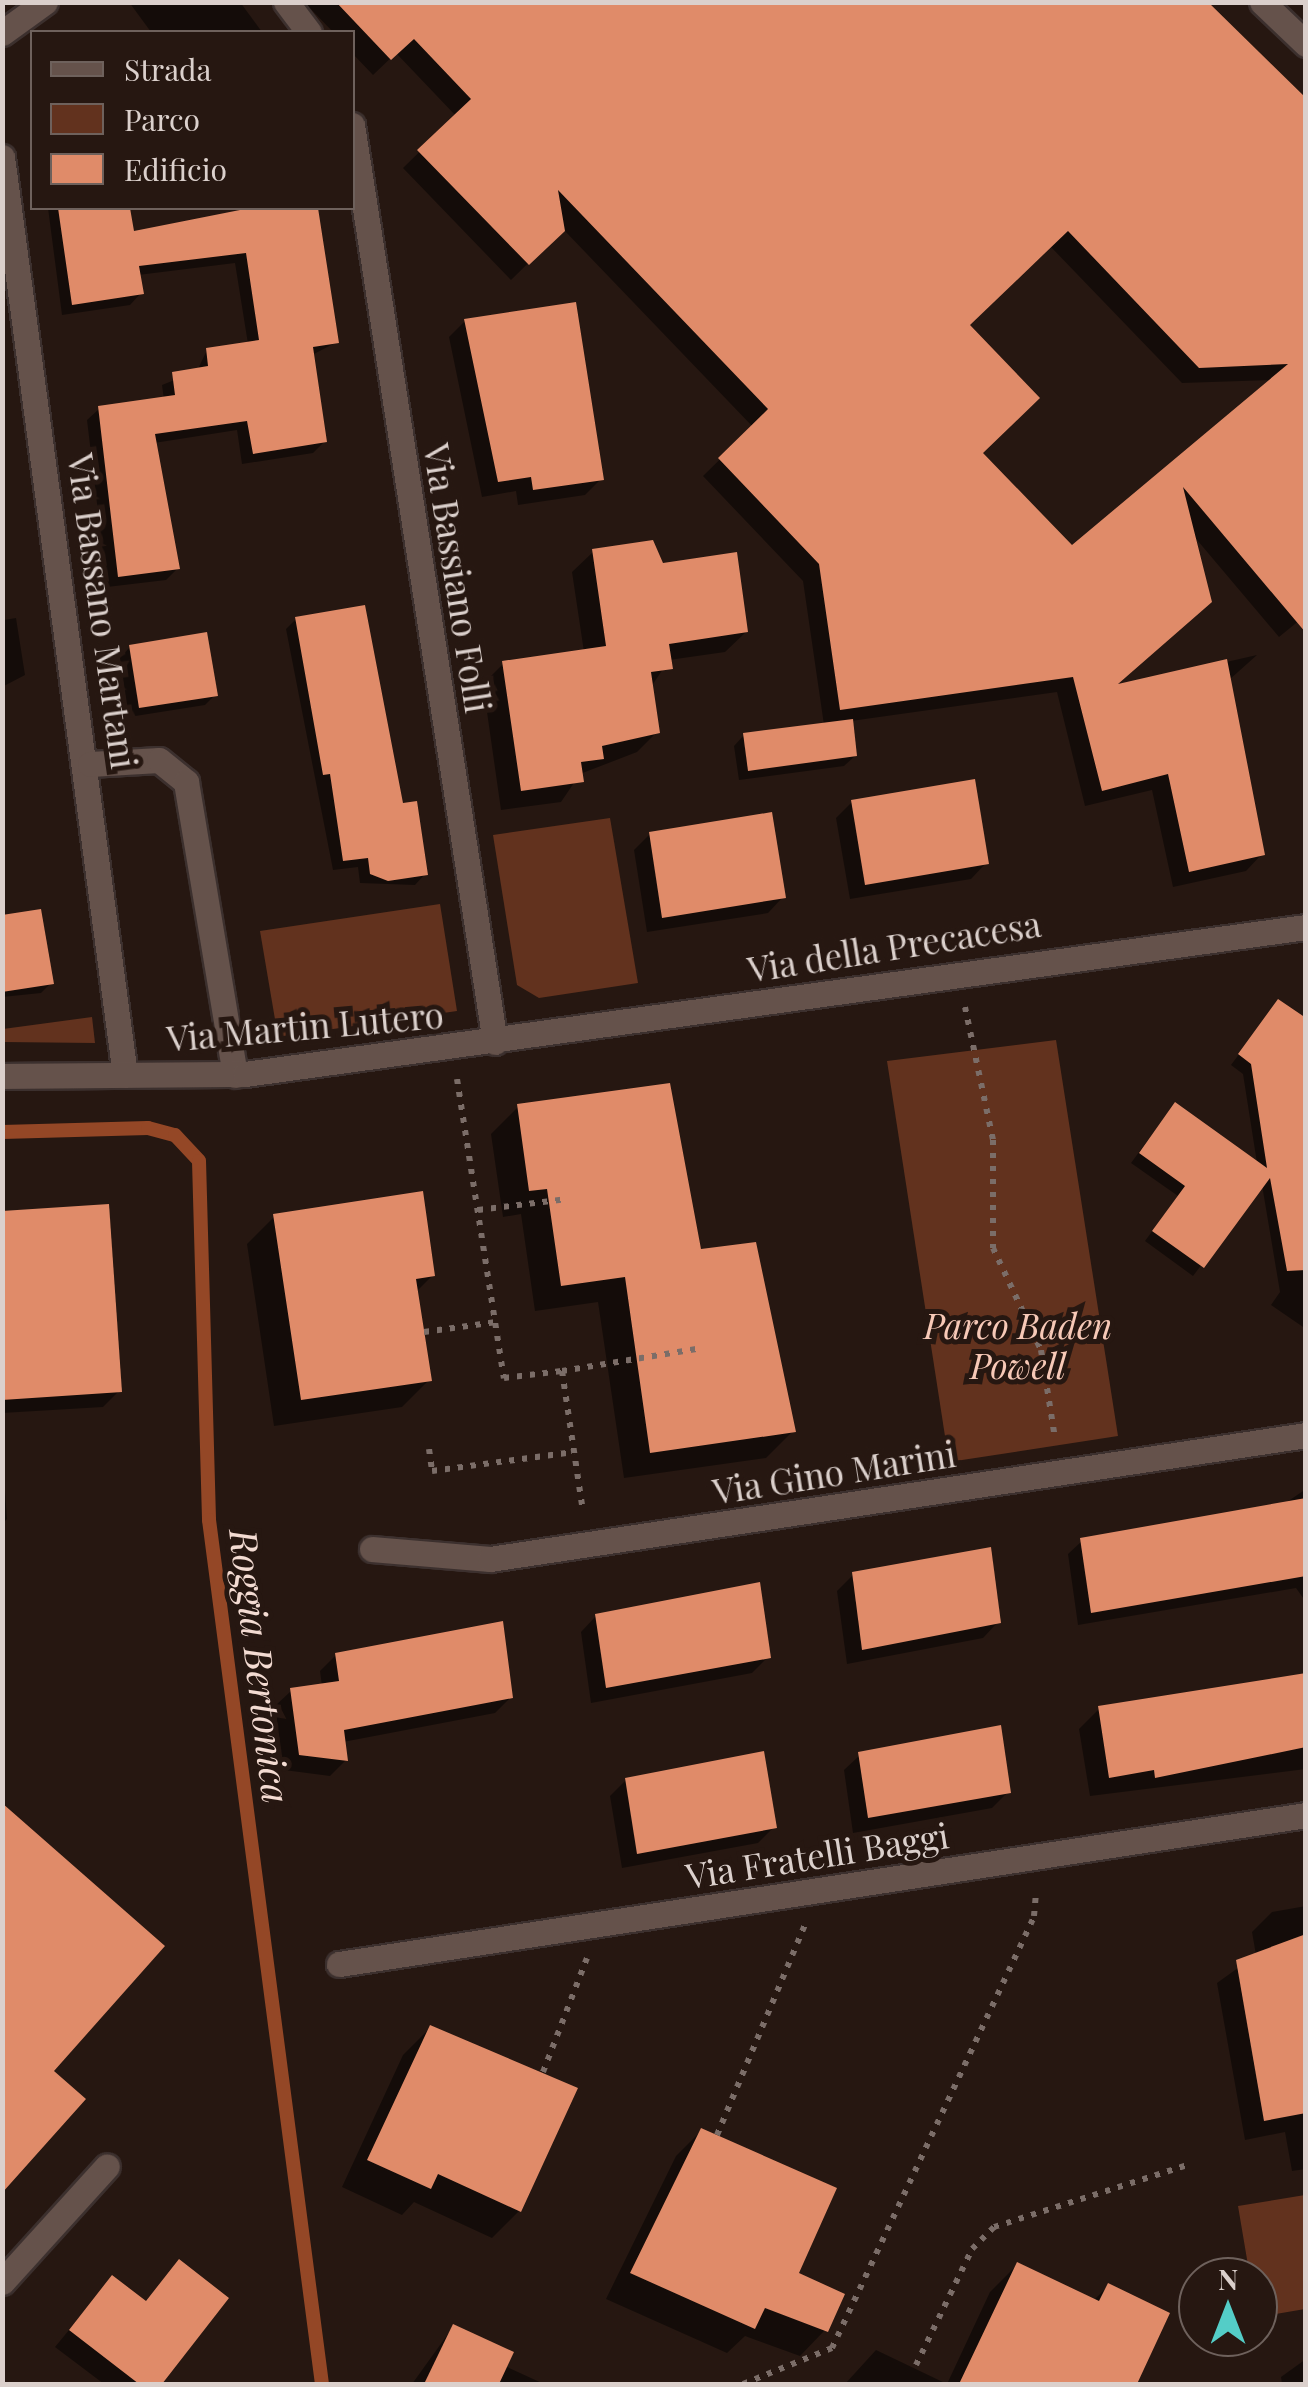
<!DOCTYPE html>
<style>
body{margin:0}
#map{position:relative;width:1308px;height:2387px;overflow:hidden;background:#261711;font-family:"Playfair Display",serif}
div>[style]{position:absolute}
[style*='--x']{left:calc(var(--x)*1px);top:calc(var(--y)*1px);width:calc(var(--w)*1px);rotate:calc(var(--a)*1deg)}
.green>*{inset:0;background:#62321e}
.shadow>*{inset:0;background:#0007}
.stream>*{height:14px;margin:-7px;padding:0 7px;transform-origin:7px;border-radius:7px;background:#944726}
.building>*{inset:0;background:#e08b69}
.path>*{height:6px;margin-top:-3px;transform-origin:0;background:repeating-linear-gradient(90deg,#7b6d68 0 5px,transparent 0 13px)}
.roads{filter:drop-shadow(2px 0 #3c302e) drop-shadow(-2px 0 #3c302e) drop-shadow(0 2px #3c302e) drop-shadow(0 -2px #3c302e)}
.minor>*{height:25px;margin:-12.5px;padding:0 12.5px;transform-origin:12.5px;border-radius:12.5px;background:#65524b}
span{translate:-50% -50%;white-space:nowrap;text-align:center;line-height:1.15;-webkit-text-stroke:10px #261711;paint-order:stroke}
.street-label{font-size:35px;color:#dbd0cc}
.park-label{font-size:35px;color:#f7c9b7;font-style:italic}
.water-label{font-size:38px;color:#f3dbd2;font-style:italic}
.frame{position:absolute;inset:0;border:5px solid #dbd0cc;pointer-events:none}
.legend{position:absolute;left:30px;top:30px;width:325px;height:180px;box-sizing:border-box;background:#261711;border:2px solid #6e615c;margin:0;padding:12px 18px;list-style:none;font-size:30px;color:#dbd0cc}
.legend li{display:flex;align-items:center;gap:20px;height:50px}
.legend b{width:50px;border:2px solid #6e615c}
.north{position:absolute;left:1178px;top:2257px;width:100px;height:100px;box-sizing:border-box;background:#261711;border:2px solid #6e615c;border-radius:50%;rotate:0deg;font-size:28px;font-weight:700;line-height:40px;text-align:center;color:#dbd0cc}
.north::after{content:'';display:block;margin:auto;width:35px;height:45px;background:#54cdc7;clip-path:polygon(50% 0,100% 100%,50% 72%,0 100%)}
</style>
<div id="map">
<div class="green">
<div style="clip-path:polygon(610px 818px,638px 983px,539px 998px,517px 985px,493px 835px)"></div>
<div style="clip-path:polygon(440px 904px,457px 1011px,278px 1037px,260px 931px)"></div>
<div style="clip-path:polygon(92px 1017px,95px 1043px,3px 1042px,3px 1029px)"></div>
<div style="clip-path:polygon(1056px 1040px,1118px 1436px,949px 1462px,887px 1061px)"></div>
<div style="clip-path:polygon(1305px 2195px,1305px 2309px,1258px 2317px,1258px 2277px,1250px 2277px,1238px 2206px)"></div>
</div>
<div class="shadow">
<div style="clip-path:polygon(129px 2px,240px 2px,262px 32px,151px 32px)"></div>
<div style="clip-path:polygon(evenodd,304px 2px,1205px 2px,1306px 99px,1306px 615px,1279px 637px,1192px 534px,1112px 688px,1257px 655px,1229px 680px,1262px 854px,1246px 871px,1173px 887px,1152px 790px,1085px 806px,1057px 692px,851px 721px,855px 756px,844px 766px,739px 780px,734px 746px,744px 735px,824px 725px,803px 581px,703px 476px,753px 427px,563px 229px,511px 280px,403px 168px,456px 116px,396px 53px,373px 75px,352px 53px,352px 32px,333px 32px,304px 2px,1050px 246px,1182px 383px,1273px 380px,1072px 549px,980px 453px,967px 325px,1050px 246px)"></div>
<div style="clip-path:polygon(48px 208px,129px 208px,132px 234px,239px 218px,238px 208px,317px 208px,337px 342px,312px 355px,325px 441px,313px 453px,242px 464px,237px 430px,154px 443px,178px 568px,166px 580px,107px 587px,87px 420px,99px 409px,164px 400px,162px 385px,197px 371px,207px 350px,248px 344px,235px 263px,138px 275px,141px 293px,130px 305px,62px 315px)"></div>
<div style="clip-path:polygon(465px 321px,601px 479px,585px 495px,518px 505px,516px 491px,482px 497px,449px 337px)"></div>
<div style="clip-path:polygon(593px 552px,746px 632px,725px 652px,669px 660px,651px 687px,657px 732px,637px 752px,580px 774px,561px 802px,501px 810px,483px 684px,503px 664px,584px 652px,572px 572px)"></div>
<div style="clip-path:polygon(2px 607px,4px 620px,16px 618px,25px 675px,2px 687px)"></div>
<div style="clip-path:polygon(296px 619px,401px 806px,425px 874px,415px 885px,360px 883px,358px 867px,333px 870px,286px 629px)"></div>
<div style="clip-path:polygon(130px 647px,215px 695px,205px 705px,129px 717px,120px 658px)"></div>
<div style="clip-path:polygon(852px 802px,986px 863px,971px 879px,850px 899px,836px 818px)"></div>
<div style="clip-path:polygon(650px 834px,783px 897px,768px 913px,647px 932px,634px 850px)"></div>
<div style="clip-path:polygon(2px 920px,51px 983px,41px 993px,2px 997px)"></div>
<div style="clip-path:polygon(1278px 1002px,1306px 1022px,1306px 1329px,1271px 1305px,1280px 1292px,1262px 1185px,1193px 1276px,1145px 1241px,1178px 1196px,1131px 1163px,1167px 1114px,1257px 1163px,1243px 1074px,1231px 1065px)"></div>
<div style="clip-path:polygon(518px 1107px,699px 1252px,793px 1431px,766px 1458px,624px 1478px,598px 1302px,535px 1311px,521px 1214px,503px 1217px,491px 1134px)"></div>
<div style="clip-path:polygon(2px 1214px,119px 1391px,103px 1407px,2px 1413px)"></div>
<div style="clip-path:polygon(274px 1217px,433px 1275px,416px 1292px,429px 1380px,402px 1407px,274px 1426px,247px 1244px)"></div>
<div style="clip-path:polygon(2px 1449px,7px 1519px,2px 1524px)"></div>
<div style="clip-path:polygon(1306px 1489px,1306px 1602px,1296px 1588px,1078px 1625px,1068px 1554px,1082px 1541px,1284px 1504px)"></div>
<div style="clip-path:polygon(853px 1575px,998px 1622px,983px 1638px,847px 1664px,837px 1591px)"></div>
<div style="clip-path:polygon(596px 1616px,768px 1657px,752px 1673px,591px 1703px,581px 1632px)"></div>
<div style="clip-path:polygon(336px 1655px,511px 1697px,495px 1713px,343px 1742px,346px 1760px,330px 1776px,284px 1770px,275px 1706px,291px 1691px,322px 1686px,320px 1671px)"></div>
<div style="clip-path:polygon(1306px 1676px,1306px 1769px,1090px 1796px,1079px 1729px,1099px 1709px)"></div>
<div style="clip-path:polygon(860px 1755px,1008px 1792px,992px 1808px,853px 1833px,844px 1770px)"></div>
<div style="clip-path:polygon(626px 1780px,774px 1827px,758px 1843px,622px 1868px,610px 1796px)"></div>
<div style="clip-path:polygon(1306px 1906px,1306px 2169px,1292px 2171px,1285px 2132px,1245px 2140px,1217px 1983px,1256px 1955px,1252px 1932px,1272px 1912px)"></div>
<div style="clip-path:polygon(430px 2028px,519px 2211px,492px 2238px,414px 2202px,402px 2215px,342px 2187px,403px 2055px)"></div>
<div style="clip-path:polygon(702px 2130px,825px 2330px,800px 2356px,745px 2336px,727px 2353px,606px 2299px,676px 2156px)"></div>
<div style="clip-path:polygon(179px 2262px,226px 2298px,159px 2384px,104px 2384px,55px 2347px,112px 2278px,144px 2303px)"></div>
<div style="clip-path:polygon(1017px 2265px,1093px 2301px,1108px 2286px,1167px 2314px,1134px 2384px,845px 2384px,876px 2350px,947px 2384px,990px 2292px)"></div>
<div style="clip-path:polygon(453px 2327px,505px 2366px,544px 2384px,412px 2384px)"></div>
<div style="clip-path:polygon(1306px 2359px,1306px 2384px,1282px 2384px,1281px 2377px)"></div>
</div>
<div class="stream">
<div style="--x:2;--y:1132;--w:146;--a:-1.6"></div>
<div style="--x:148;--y:1128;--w:28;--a:15"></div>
<div style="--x:175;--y:1135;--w:35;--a:47"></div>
<div style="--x:199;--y:1161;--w:359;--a:88.4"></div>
<div style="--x:209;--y:1520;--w:871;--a:82.55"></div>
</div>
<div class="building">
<div style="clip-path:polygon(evenodd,336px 2px,1208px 2px,1306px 98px,1306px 633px,1183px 487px,1212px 602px,1118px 684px,1227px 659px,1265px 855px,1189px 872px,1168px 774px,1102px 791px,1073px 677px,840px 710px,819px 564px,718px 458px,768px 409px,558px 190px,565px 231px,529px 265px,417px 150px,471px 99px,414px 39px,391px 60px,336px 2px,1068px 231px,1199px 368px,1288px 364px,1072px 545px,983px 453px,1040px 398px,970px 325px,1068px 231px)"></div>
<div style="clip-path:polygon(58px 208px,130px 208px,134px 231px,250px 208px,318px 208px,339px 343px,313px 347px,327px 442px,253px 454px,247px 421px,155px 434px,180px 569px,118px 577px,98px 406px,175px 395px,172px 372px,208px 366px,206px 348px,259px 340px,246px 253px,139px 266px,144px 294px,72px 305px)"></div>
<div style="clip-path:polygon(576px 302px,604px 480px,533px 490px,531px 477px,498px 482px,464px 319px)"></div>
<div style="clip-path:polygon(653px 540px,663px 563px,737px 552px,748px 632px,669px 644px,673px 669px,651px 672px,660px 733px,602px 746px,604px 759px,581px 762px,584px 782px,521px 791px,502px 661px,606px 646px,592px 549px)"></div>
<div style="clip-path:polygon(365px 605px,403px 803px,417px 801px,428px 875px,388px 881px,370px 874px,368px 858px,343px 861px,330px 774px,323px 775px,295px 617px)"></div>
<div style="clip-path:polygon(207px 632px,218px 696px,139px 708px,129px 645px)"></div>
<div style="clip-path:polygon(853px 719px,857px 756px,748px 771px,743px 733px)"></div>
<div style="clip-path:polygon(975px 779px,989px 864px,865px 885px,851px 800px)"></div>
<div style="clip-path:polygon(772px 812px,786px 898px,662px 918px,649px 832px)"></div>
<div style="clip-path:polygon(41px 909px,54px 984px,2px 992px,2px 915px)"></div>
<div style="clip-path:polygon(1278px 999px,1306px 1018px,1306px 1270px,1287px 1271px,1270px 1178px,1204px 1268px,1152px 1231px,1185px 1186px,1139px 1153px,1175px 1102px,1267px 1168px,1251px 1064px,1238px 1054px)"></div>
<div style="clip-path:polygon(670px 1083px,701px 1249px,756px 1242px,796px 1432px,650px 1453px,625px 1277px,561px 1286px,547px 1189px,529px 1191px,517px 1104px)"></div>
<div style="clip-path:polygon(423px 1191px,435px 1276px,416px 1279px,432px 1381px,301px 1400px,273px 1214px)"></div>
<div style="clip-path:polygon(109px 1204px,122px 1392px,2px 1400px,2px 1211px)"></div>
<div style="clip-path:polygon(1306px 1498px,1306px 1576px,1091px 1613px,1080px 1538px)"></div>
<div style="clip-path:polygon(991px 1547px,1001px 1623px,862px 1650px,852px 1572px)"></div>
<div style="clip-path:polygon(760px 1582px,771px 1658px,606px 1688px,595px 1614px)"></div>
<div style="clip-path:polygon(503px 1621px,513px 1698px,344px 1730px,348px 1761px,299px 1755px,290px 1688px,339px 1681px,335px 1653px)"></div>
<div style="clip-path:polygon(1306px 1673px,1306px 1747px,1155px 1778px,1154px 1770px,1109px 1778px,1098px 1706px)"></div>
<div style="clip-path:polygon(1001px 1725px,1011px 1793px,868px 1818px,858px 1752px)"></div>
<div style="clip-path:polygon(764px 1751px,777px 1828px,637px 1854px,625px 1778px)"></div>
<div style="clip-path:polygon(2px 1803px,165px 1946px,54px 2071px,86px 2099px,2px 2193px)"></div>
<div style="clip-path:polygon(1306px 1934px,1306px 2113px,1264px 2121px,1236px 1960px)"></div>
<div style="clip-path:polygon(430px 2025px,578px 2088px,521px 2212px,438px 2174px,431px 2189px,367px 2160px)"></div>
<div style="clip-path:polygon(701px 2128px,837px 2188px,799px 2273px,845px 2294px,828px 2332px,765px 2308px,755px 2329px,630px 2273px)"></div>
<div style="clip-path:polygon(179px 2259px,229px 2298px,162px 2384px,139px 2384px,69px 2330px,112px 2275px,146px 2301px)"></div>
<div style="clip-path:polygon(1017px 2262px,1099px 2301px,1108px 2283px,1170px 2313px,1137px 2384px,959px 2384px)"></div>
<div style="clip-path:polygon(453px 2324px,514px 2352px,499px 2384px,424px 2384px)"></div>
</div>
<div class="path">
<div style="--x:965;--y:1007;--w:136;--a:78.1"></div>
<div style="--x:993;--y:1140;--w:108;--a:90"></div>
<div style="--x:993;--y:1248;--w:113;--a:64.8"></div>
<div style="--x:1041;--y:1350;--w:89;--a:81"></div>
<div style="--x:457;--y:1079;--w:303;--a:81.1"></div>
<div style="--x:504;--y:1378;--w:58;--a:-6.9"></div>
<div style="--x:562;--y:1371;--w:142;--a:81.5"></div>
<div style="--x:478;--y:1210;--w:90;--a:-7"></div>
<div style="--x:424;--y:1332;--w:73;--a:-7.9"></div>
<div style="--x:562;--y:1371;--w:136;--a:-9.3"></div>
<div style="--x:429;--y:1449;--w:22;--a:82"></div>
<div style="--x:432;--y:1471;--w:143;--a:-7.6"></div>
<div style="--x:543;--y:2072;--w:122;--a:-68.9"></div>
<div style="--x:717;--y:2135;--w:228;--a:-67.3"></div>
<div style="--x:916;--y:2365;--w:129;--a:-64.2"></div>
<div style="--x:972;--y:2249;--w:31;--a:-45"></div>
<div style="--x:994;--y:2227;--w:206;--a:-17.8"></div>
<div style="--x:743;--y:2384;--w:96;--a:-22"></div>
<div style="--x:832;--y:2348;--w:477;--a:-64.9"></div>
<div style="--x:1034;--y:1916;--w:25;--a:-85"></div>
</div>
<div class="roads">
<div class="minor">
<div style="--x:286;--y:2;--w:38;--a:53"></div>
<div style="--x:1262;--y:2;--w:61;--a:43.7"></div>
<div style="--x:2;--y:33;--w:53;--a:-35.8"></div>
<div style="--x:352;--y:125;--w:928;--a:81.14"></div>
<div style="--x:2;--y:157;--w:926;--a:82.37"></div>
<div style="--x:90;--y:764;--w:69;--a:-3.3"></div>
<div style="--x:159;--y:760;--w:35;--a:39"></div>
<div style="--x:186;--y:782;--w:297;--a:80.5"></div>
<div style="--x:2;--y:1076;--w:243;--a:-0.5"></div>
<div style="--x:245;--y:1074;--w:1071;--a:-7.89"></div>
<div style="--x:372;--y:1549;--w:118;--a:4.8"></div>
<div style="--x:490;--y:1559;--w:825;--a:-8.64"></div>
<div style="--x:339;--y:1964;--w:978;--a:-8.76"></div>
<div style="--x:2;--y:2282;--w:156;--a:-47.8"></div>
</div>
</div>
<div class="street-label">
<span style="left:458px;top:578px;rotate:81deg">Via Bassiano Folli</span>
<span style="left:103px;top:611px;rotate:82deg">Via Bassano Martani</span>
<span style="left:894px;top:946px;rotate:-9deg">Via della Precacesa</span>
<span style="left:305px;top:1026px;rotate:-5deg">Via Martin Lutero</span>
<span style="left:834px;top:1472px;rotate:-9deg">Via Gino Marini</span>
<span style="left:817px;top:1855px;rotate:-9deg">Via Fratelli Baggi</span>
</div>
<div class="park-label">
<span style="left:1018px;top:1345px">Parco Baden<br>Powell</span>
</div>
<div class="water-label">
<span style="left:261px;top:1666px;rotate:83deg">Roggia Bertonica</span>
</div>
<div class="frame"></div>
<ul class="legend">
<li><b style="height:12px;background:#65524b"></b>Strada</li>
<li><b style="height:28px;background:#62321e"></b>Parco</li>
<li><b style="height:28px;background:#e08b69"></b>Edificio</li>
</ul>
<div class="north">N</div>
</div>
